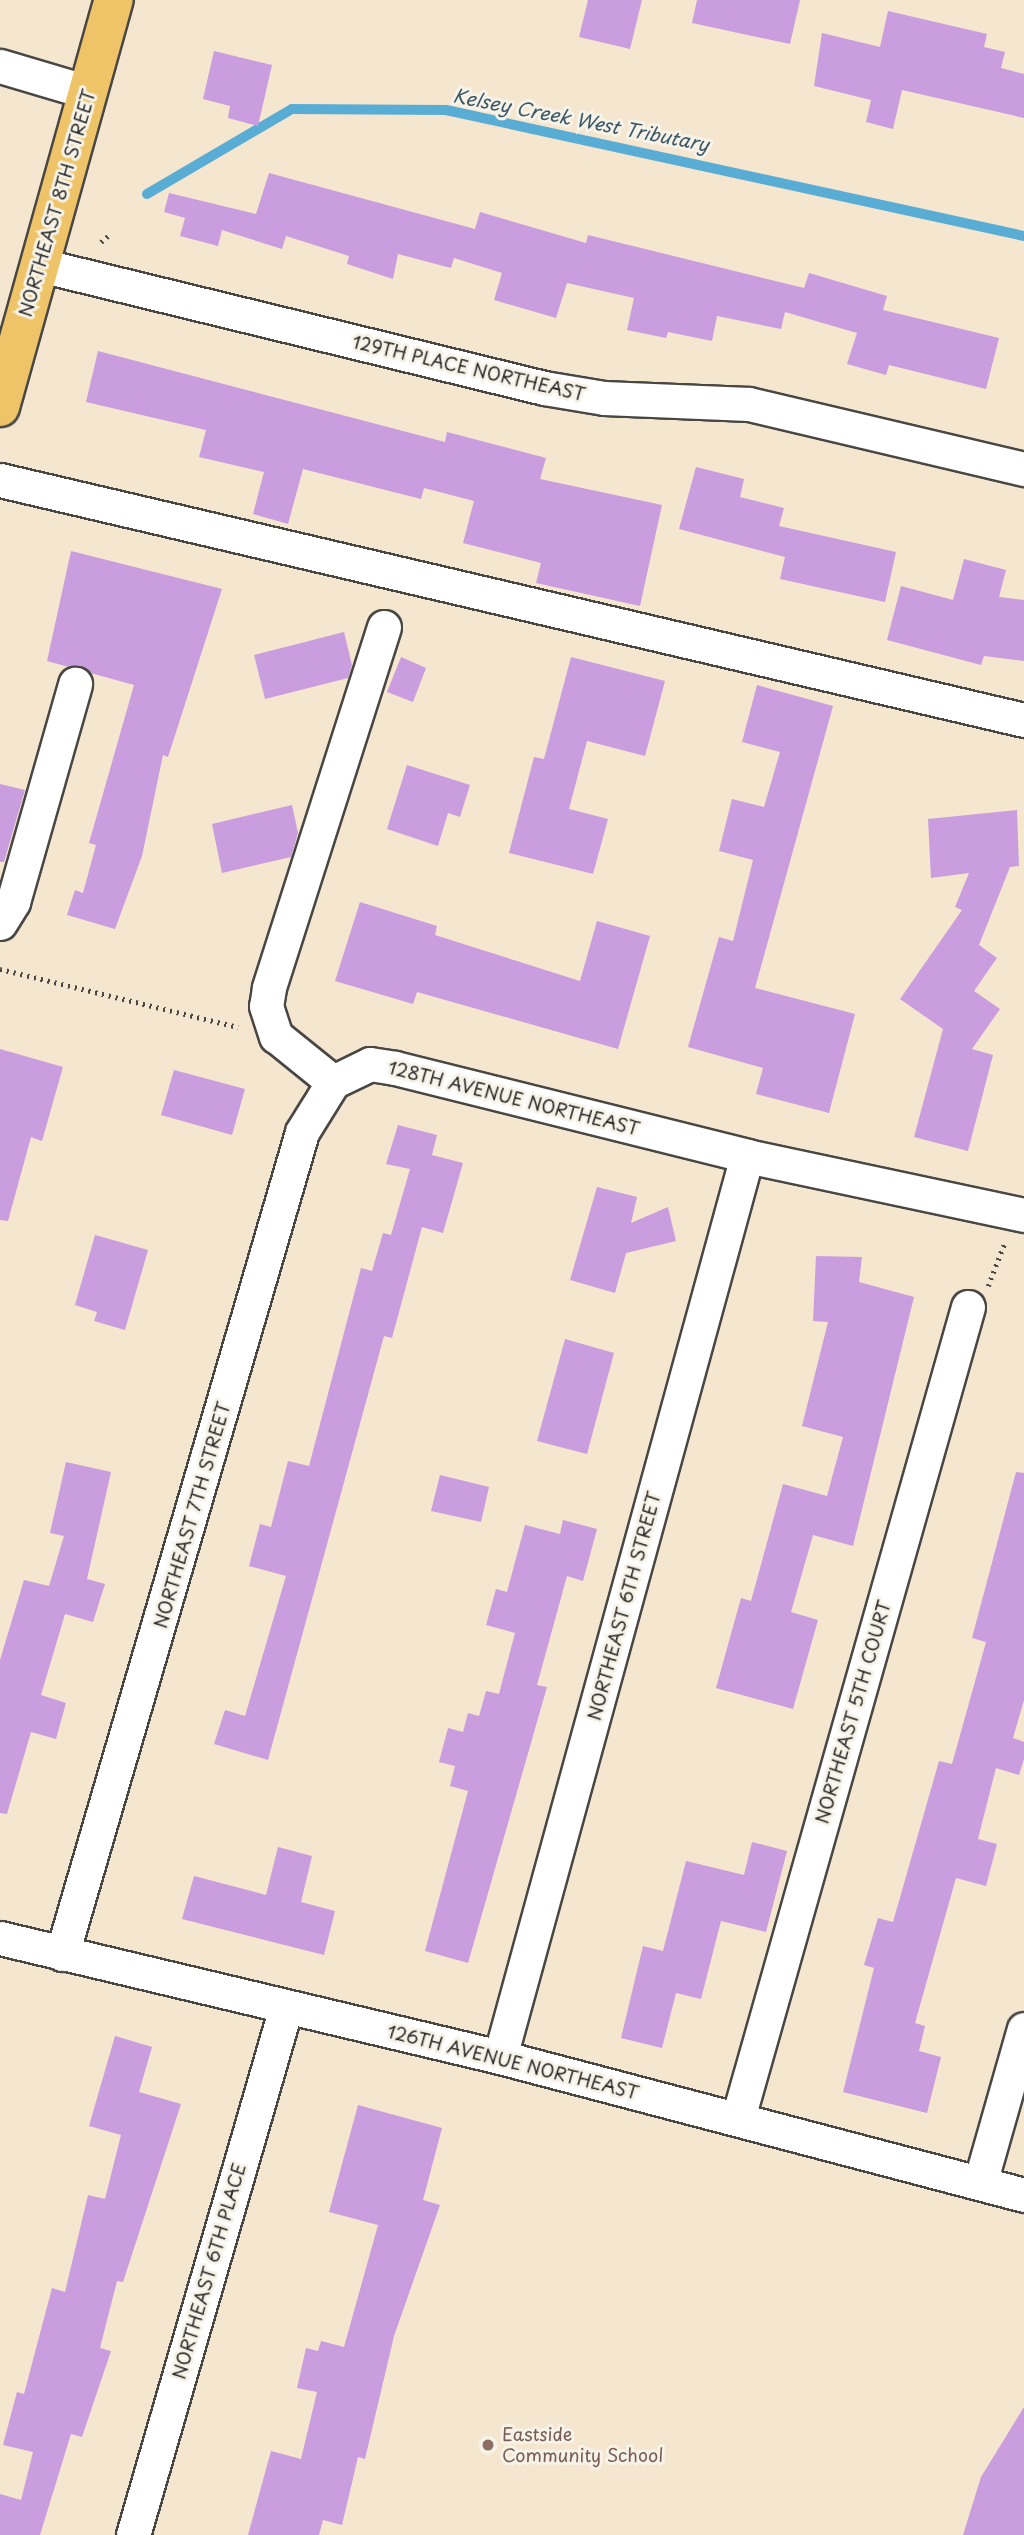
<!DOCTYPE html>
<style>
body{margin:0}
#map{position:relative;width:1024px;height:2535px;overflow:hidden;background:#f5e6cf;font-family:"Playpen Sans",sans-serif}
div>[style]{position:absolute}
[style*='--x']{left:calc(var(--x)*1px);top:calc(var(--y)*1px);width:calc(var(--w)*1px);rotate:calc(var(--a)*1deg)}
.stream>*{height:10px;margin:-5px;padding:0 5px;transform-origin:5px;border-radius:5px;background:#59add5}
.building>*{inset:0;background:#c99dde}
.path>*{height:4.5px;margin-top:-2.25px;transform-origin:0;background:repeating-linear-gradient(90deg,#494744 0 2px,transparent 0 7px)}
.roads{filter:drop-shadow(2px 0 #494744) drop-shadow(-2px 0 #494744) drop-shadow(0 2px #494744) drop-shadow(0 -2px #494744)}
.minor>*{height:33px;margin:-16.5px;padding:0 16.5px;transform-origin:16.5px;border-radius:16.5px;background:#fff}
.major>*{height:38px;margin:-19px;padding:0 19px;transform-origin:19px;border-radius:19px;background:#efc469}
.dots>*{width:19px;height:19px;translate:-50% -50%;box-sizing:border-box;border:4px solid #f7f3e8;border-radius:50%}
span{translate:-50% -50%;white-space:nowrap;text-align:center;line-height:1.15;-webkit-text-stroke:6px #f7f3e8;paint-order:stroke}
.street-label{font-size:18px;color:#2b2b2b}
.education-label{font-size:18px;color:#785e54}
.left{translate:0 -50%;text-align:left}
.water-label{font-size:19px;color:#3b5866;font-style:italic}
</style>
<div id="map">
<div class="stream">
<div style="--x:147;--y:194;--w:168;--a:-30.4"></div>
<div style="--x:292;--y:109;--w:154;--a:0.4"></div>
<div style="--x:446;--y:110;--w:592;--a:12.3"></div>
</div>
<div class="building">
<div style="clip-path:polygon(588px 0,642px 0,630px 49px,579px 37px)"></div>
<div style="clip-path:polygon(697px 0,800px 0,790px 44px,692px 23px)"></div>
<div style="clip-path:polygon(888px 11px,987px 34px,984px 47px,1005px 52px,1001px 68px,1024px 74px,1024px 118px,902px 90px,893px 129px,866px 122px,871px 100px,814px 86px,822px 33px,880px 47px)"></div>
<div style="clip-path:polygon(214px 51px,272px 65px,258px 126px,228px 118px,230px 106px,203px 99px)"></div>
<div style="clip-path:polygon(269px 173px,475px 229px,480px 212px,586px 243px,588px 235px,804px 288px,809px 273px,887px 296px,883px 310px,999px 338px,986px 389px,889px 365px,886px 375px,847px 364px,857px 333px,785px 312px,781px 329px,717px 316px,712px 341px,668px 332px,666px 338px,627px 330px,634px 298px,567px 283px,556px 318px,494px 300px,502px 273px,454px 258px,451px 268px,398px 254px,393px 279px,347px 264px,349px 256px,286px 236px,282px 249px,222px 230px,218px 246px,180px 236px,185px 218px,164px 212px,169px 193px,256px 214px)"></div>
<div style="clip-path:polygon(98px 351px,445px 442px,447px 432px,546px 458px,540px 479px,662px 505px,640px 606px,536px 583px,541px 563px,463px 543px,474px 501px,424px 488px,421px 499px,303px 469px,288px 524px,253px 514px,264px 472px,199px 457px,206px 430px,86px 402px)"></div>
<div style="clip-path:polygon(696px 467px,744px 479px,740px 497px,784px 508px,779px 526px,896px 552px,885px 602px,780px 579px,785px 557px,679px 529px)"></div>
<div style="clip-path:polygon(71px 551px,222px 589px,168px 757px,163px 755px,142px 856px,115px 929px,67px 915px,75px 890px,83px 893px,96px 845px,89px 843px,134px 685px,47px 661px)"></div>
<div style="clip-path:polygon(964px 559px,1006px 570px,999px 597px,1024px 600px,1024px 661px,984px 656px,981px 665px,887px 640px,901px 586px,953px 600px)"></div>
<div style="clip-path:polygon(344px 632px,352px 665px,348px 678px,265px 699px,254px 655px)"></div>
<div style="clip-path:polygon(401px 657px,426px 668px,413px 702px,387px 692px)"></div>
<div style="clip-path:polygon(571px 657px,665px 681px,645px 756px,587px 741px,569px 809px,608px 819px,593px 874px,509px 853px,534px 757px,544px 759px)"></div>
<div style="clip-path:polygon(757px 685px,833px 706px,755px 988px,855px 1014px,829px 1113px,756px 1094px,763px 1068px,688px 1047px,719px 937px,733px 941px,753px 860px,719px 851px,732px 799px,764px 807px,780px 752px,742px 742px)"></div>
<div style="clip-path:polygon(407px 765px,470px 785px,460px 817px,448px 813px,438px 846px,387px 829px)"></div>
<div style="clip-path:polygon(0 784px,25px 790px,4px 862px,0 862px)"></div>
<div style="clip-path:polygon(292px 805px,298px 833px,291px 857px,222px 873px,212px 824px)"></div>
<div style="clip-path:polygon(1017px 810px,1019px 866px,1010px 867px,979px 945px,997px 958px,974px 991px,1000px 1009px,972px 1049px,993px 1055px,968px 1151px,914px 1137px,943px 1029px,900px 999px,962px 910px,955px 907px,969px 873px,931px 878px,928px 819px)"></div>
<div style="clip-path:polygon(360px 902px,437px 926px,435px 935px,580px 981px,597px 921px,650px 936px,618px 1049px,417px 992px,413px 1004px,335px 981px)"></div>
<div style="clip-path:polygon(0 1049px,63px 1067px,42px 1141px,31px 1137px,8px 1221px,0 1220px)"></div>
<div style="clip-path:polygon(174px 1070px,245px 1089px,232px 1135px,161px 1115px)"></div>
<div style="clip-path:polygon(398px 1125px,437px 1135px,432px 1155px,463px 1163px,443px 1233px,422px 1227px,392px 1338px,384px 1336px,268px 1760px,214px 1744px,225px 1710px,245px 1716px,286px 1576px,249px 1566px,260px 1524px,271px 1527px,288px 1461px,309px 1466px,361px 1268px,372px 1271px,383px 1233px,391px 1235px,410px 1169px,386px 1164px)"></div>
<div style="clip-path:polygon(597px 1187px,637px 1197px,631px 1223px,668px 1207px,676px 1241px,626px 1253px,615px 1293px,570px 1280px)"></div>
<div style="clip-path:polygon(95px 1235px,148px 1250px,125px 1330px,94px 1321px,97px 1312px,75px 1305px)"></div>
<div style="clip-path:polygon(816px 1256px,862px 1257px,859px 1282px,914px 1297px,853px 1546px,813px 1535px,791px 1612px,818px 1620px,793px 1709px,716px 1688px,741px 1598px,751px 1601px,783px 1484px,827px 1496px,843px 1437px,802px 1426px,828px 1322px,813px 1321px)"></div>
<div style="clip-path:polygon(565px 1339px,614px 1353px,587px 1454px,537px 1441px)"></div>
<div style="clip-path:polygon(66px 1462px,111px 1472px,87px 1579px,105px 1584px,93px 1622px,65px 1614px,41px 1695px,66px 1703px,56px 1739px,31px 1732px,7px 1814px,0 1813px,0 1660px,24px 1580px,49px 1586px,64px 1536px,50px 1533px)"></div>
<div style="clip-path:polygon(1016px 1472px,1024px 1473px,1024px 1700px,1013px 1738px,1024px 1742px,1024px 1759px,1019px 1775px,996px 1768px,978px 1839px,997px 1844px,986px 1886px,956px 1878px,915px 2023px,925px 2026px,919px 2051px,941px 2057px,927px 2113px,843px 2092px,874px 1968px,864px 1965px,878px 1918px,893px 1922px,939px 1761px,952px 1764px,986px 1642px,972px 1638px)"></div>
<div style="clip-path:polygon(440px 1475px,489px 1487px,481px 1522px,431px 1511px)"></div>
<div style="clip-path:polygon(563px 1520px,597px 1529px,583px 1581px,567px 1576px,537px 1685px,547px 1687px,468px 1963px,425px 1951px,468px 1791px,450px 1786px,455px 1766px,439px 1762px,448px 1728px,463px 1732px,468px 1713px,479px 1716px,486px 1691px,499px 1694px,515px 1633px,486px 1625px,496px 1589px,507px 1592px,525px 1525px,560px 1534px)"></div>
<div style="clip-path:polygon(752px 1842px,787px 1851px,766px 1932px,721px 1921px,701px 1999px,676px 1993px,662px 2048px,621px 2038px,643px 1946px,663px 1951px,686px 1861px,744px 1875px)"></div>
<div style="clip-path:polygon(278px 1847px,312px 1856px,301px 1902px,335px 1911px,324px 1955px,182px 1919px,194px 1876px,266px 1895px)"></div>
<div style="clip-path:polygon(115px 2036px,152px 2047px,139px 2092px,181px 2104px,123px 2282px,117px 2281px,100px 2348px,111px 2351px,82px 2437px,71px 2434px,40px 2535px,0 2535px,0 2494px,21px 2500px,33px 2452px,3px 2445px,17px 2392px,24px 2394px,52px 2288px,65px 2292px,88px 2195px,105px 2199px,121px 2135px,89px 2126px)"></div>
<div style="clip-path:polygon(358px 2105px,442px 2128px,423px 2200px,440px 2205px,394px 2336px,365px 2459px,358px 2457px,342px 2525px,323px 2520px,319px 2535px,248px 2535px,271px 2451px,301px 2459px,317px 2392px,297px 2388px,306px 2348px,318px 2351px,321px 2341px,344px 2347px,378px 2225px,329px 2212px)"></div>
<div style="clip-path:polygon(1024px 2407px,1024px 2535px,963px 2535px,981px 2477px)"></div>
</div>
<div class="path">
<div style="--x:101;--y:242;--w:9;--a:-41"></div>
<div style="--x:0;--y:969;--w:245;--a:13.7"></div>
<div style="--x:988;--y:1286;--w:47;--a:-68.9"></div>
</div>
<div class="roads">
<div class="minor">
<div style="--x:0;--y:66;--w:92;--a:16.5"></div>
<div style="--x:40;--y:265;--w:519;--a:13.71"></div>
<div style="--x:544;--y:388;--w:61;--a:9.5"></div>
<div style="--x:604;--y:398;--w:145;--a:2.4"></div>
<div style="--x:749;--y:404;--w:283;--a:13.3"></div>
<div style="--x:0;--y:480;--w:1052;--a:13.19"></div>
<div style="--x:384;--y:627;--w:379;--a:107.7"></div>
<div style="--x:269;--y:988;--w:18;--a:99"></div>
<div style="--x:266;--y:1006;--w:32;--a:72"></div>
<div style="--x:276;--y:1036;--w:73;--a:38.9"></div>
<div style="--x:333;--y:1082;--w:41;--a:-25.9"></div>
<div style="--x:370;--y:1064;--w:25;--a:9"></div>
<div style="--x:395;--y:1068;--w:363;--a:14"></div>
<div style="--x:747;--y:1156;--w:283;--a:12"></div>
<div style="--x:0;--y:923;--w:25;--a:-58"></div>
<div style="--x:13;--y:902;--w:227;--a:-74.1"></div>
<div style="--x:0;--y:1938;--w:514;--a:13.39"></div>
<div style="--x:500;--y:2057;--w:542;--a:14.75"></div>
<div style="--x:62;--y:1954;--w:856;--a:-73.72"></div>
<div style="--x:302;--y:1132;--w:59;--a:-58.2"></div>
<div style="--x:500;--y:2057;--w:934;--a:-74.67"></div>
<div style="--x:738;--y:2118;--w:843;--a:-74.17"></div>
<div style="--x:980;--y:2183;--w:160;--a:-74.1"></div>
<div style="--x:133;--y:2535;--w:550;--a:-73.84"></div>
</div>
<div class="major">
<div style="--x:0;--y:407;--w:423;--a:-74.4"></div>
</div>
</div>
<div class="dots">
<div style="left:488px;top:2445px;background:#8d6e63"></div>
</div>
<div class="street-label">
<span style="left:57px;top:203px;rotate:-74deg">NORTHEAST 8TH STREET</span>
<span style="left:469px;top:368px;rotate:13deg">129TH PLACE NORTHEAST</span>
<span style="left:514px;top:1098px;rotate:14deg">128TH AVENUE NORTHEAST</span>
<span style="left:192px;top:1515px;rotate:-74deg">NORTHEAST 7TH STREET</span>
<span style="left:624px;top:1606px;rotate:-75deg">NORTHEAST 6TH STREET</span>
<span style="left:853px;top:1712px;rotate:-74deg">NORTHEAST 5TH COURT</span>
<span style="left:513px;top:2062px;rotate:14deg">126TH AVENUE NORTHEAST</span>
<span style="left:209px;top:2271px;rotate:-74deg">NORTHEAST 6TH PLACE</span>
</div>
<div class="education-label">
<span class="left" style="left:502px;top:2445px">Eastside<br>Community School</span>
</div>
<div class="water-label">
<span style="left:581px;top:120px;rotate:11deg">Kelsey Creek West Tributary</span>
</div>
</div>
